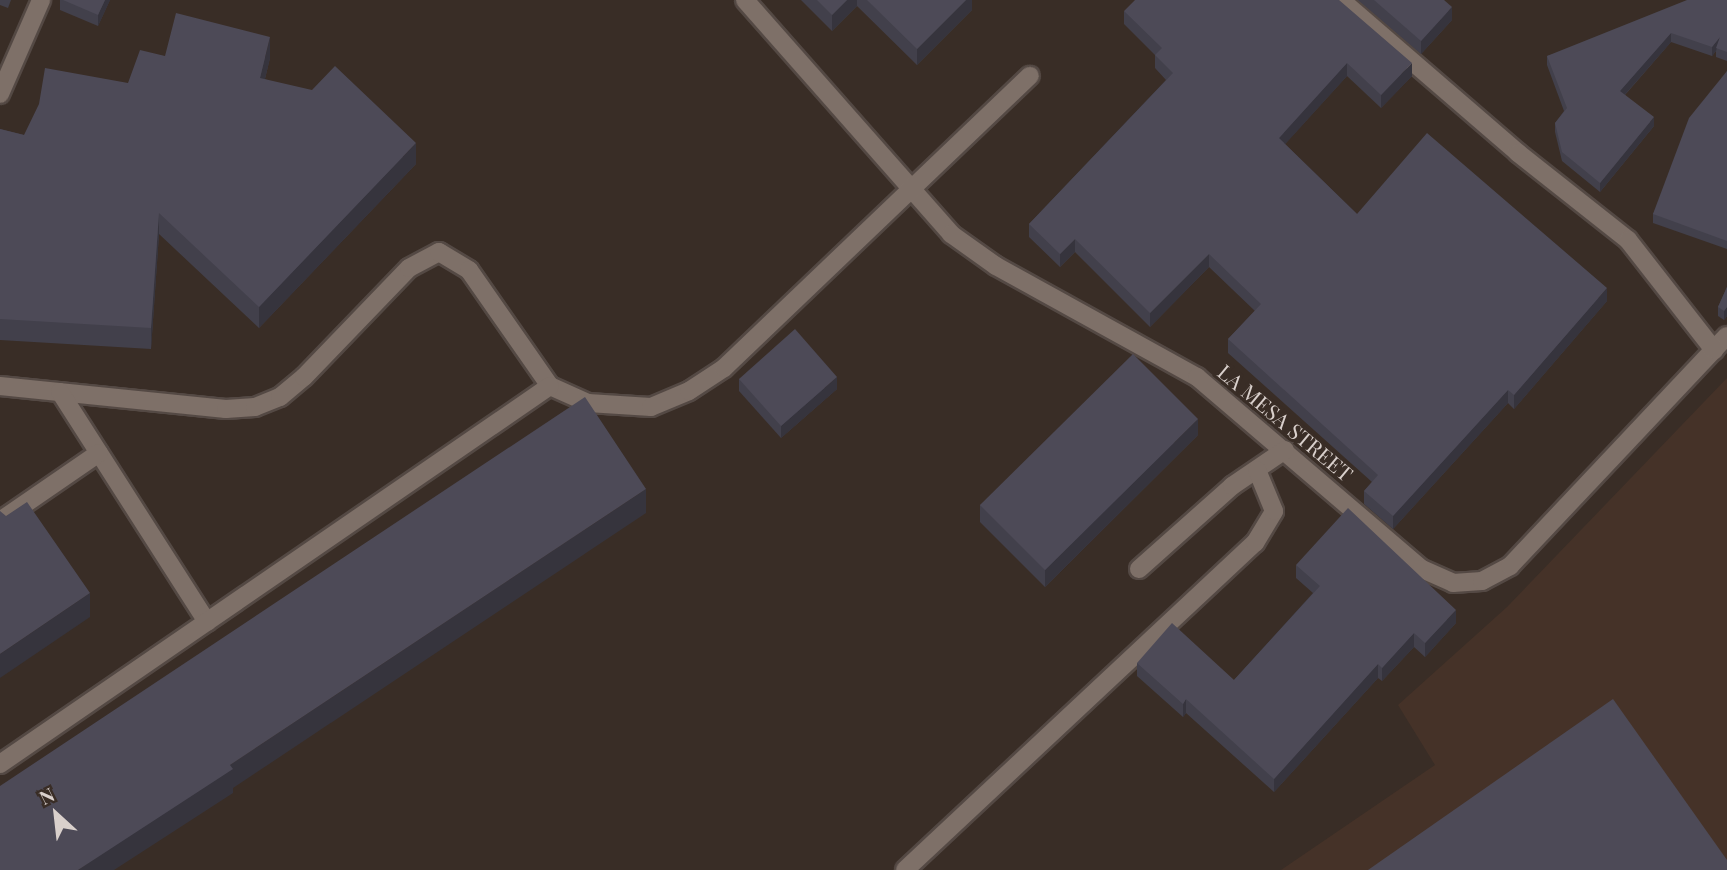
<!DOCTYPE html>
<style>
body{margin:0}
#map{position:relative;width:1727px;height:870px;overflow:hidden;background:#392d26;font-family:"Playfair Display",serif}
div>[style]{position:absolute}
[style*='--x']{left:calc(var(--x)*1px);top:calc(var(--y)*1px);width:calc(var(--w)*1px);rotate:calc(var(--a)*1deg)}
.built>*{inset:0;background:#453228}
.roads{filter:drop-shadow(2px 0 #544944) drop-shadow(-2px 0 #544944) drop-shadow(0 2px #544944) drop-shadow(0 -2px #544944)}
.minor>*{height:18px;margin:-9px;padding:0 9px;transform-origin:9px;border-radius:9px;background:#7e7068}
.wall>*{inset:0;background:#42404b}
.shaded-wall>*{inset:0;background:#36343d}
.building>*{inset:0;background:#4d4a57}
span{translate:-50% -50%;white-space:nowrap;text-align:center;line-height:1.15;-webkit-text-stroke:6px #392d26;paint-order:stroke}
.street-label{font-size:21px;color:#d9d0cc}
.north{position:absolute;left:21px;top:779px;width:70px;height:70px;-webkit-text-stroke:5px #392d26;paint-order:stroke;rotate:333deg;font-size:19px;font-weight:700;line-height:28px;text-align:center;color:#d9d0cc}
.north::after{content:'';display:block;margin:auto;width:24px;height:32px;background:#d9d0cc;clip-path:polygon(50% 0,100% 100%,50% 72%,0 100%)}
</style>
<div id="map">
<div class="built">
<div style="clip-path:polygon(1727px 378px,1727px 870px,1281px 870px,1435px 765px,1398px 705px,1507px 607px)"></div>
</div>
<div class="roads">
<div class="minor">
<div style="--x:745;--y:0;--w:312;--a:48.6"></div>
<div style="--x:951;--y:234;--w:55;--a:35.4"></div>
<div style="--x:996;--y:266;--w:230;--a:28.9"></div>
<div style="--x:1197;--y:377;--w:296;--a:40.5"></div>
<div style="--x:1422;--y:569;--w:34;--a:24"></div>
<div style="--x:1453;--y:583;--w:29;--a:-4"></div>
<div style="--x:1482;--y:581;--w:32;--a:-28"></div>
<div style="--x:1510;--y:566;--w:316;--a:-46.7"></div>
<div style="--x:1341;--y:0;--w:234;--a:40.8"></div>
<div style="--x:1518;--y:153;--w:140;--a:38.3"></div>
<div style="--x:1628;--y:240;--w:140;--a:52"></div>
<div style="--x:0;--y:94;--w:103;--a:-66.4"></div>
<div style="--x:0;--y:386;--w:227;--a:5.8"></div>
<div style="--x:226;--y:409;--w:29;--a:-4"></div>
<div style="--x:255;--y:407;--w:27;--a:-22"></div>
<div style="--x:280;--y:397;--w:31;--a:-40"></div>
<div style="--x:304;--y:377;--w:151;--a:-46.1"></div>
<div style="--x:409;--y:268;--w:34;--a:-28"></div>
<div style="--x:439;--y:252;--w:35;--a:31"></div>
<div style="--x:469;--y:270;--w:141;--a:55.1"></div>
<div style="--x:550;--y:386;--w:42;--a:24.1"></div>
<div style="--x:588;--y:403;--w:63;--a:3.6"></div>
<div style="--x:651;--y:407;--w:41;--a:-22.8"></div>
<div style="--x:689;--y:391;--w:42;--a:-33.3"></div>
<div style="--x:724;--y:368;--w:423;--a:-43.7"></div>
<div style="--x:60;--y:392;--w:273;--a:57.4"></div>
<div style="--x:0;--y:521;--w:120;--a:-34.5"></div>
<div style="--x:1139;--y:569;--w:125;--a:-41.7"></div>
<div style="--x:1232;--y:486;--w:64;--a:-34.2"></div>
<div style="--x:0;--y:764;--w:667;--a:-34.5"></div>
<div style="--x:905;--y:870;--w:479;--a:-43.1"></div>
<div style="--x:1255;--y:543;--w:37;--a:-59"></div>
<div style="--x:1274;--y:511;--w:44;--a:-112.5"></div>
</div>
</div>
<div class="wall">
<div style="clip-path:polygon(0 0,11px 0,8px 8px,0 5px)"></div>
<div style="clip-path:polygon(60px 0,110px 0,98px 26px,60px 10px)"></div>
<div style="clip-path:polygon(801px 0,972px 0,972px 10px,917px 65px,857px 6px,832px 31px)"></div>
<div style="clip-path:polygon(1358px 0,1444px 0,1452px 20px,1421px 54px)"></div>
<div style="clip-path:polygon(1727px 0,1727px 61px,1716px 57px,1716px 51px,1712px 56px,1671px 42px,1625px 95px,1654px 126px,1600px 192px,1562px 161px,1555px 132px,1555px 123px,1564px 111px,1547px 65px,1547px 56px)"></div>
<div style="clip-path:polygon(1124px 11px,1412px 76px,1381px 108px,1347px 76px,1285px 144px,1357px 214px,1607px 301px,1514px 409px,1508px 403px,1393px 529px,1364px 504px,1364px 491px,1372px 482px,1228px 353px,1228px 339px,1255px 311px,1209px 267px,1150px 327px,1075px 252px,1060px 267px,1029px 237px,1029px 224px,1166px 80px,1155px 68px,1155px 55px,1124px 24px)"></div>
<div style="clip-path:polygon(165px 56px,270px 58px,265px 79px,416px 164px,259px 328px,159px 234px,151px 349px,0 340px,0 129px,24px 135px,128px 83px)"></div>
<div style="clip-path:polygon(1727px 71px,1727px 249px,1653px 223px,1653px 214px)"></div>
<div style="clip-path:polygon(1727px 287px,1727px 316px,1724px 320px,1718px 316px,1718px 307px)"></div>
<div style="clip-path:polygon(739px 379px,837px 389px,781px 438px,739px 391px)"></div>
<div style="clip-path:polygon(1198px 435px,1045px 587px,980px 522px,980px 505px)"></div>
<div style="clip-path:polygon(1296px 565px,1456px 623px,1425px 657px,1414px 647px,1382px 681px,1378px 678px,1274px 792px,1186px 713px,1183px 717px,1137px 676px,1137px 663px,1234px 680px,1313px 593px,1296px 578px)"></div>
</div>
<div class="shaded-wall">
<div style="clip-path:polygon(105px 0,110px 0,98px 26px,98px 15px)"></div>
<div style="clip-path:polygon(847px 0,857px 0,857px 6px,832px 31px,832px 15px)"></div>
<div style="clip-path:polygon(966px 0,972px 0,972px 10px,917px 65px,917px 49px)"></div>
<div style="clip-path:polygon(1452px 7px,1452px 20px,1421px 54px,1421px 41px)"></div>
<div style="clip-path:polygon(1671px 33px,1671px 42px,1620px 100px,1620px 91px)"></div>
<div style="clip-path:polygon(270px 37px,270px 58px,260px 99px,260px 78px)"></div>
<div style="clip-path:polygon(1720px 37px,1716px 51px,1712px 56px,1712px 47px)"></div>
<div style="clip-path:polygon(1347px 63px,1347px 76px,1279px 151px,1279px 138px)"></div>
<div style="clip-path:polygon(1412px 63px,1412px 76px,1381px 108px,1381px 95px)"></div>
<div style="clip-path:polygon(1654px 117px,1654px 126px,1600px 192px,1600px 183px)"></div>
<div style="clip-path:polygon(416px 143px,416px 164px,259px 328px,259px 307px)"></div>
<div style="clip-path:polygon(159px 213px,159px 234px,151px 349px,151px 328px)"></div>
<div style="clip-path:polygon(1075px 239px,1075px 252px,1060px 267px,1060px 254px)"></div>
<div style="clip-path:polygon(1209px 254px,1209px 267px,1150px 327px,1150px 313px)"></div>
<div style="clip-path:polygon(1607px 288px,1607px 301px,1514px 409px,1514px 395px)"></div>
<div style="clip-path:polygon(1727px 307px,1727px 316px,1724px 320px,1724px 311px)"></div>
<div style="clip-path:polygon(837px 377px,837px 389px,781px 438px,781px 426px)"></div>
<div style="clip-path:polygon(1508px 390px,1508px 403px,1393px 529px,1393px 516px)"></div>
<div style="clip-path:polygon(1198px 419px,1198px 435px,1045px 587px,1045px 570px)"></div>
<div style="clip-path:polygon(646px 489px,646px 513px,233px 788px,233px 793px,114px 870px,78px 870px,230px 765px)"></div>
<div style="clip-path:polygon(90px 593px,90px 617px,0 678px,0 654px)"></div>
<div style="clip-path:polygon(1456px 610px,1456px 623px,1425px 657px,1425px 643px)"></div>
<div style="clip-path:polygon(1414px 633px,1414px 647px,1382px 681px,1382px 668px)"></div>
<div style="clip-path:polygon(1378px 664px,1378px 678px,1274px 792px,1274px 779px)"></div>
<div style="clip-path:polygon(1186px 699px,1186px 713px,1183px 717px,1183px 704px)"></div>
</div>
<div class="building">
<div style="clip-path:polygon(63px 0,105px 0,98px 15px)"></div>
<div style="clip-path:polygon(817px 0,847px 0,832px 15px)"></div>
<div style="clip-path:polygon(867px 0,966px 0,917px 49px)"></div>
<div style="clip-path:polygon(1135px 0,1339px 0,1412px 63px,1381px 95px,1347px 63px,1279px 138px,1357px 214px,1427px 133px,1607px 288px,1514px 395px,1508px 390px,1393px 516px,1364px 491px,1378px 475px,1228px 339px,1261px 304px,1209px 254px,1150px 313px,1075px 239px,1060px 254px,1029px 224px,1173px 73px,1155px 55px,1162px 48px,1124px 11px)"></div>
<div style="clip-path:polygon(1374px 0,1444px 0,1452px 7px,1421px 41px)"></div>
<div style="clip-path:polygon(1687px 0,1727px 0,1727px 52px,1716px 48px,1720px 37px,1712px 47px,1671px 33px,1620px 91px,1654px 117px,1600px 183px,1562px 152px,1555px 123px,1567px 108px,1547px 56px)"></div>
<div style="clip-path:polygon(176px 13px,270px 37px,260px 78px,312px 90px,335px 66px,416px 143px,259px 307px,159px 213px,151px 328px,0 319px,0 129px,24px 135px,39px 104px,45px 68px,128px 83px,140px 50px,165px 56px)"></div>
<div style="clip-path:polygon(1727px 71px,1727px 241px,1653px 214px,1689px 118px)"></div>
<div style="clip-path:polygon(1727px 287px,1727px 307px,1724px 311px,1718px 307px)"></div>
<div style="clip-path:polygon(795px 329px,837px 377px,781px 426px,739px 379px)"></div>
<div style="clip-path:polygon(1133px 354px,1198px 419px,1045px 570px,980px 505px)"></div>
<div style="clip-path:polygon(585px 397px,646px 489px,230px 765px,233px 769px,78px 870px,0 870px,0 786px)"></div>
<div style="clip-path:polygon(27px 502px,90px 593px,0 654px,0 511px,6px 516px)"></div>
<div style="clip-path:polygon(1348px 508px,1456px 610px,1425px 643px,1414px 633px,1382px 668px,1378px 664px,1274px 779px,1186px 699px,1183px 704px,1137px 663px,1172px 623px,1234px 680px,1320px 586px,1296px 565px)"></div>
<div style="clip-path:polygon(1613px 699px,1727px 860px,1727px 870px,1368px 870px)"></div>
</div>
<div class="street-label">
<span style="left:1286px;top:422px;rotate:40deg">LA MESA STREET</span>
</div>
<div class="north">N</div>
</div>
